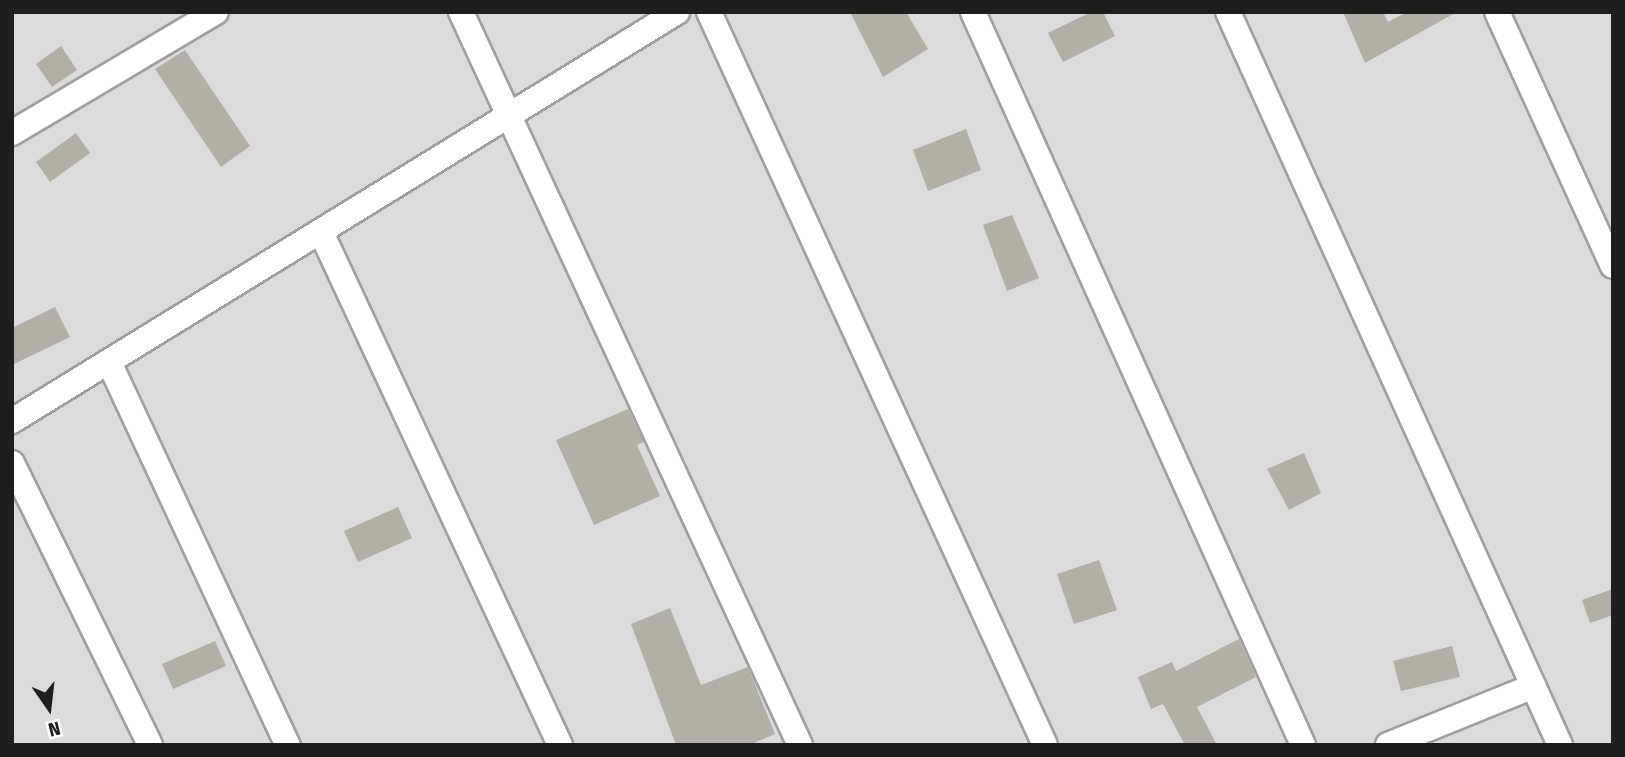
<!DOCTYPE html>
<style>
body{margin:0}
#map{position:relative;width:1625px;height:757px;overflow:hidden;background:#eeece5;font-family:"Fira Sans Condensed",sans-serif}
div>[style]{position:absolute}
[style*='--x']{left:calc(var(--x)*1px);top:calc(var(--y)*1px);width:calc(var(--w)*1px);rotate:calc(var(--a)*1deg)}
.residential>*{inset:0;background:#dcdbdb}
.building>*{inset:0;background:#b2aea8}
.roads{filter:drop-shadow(2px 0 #9f9f9f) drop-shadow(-2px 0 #9f9f9f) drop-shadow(0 2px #9f9f9f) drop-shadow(0 -2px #9f9f9f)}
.minor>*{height:24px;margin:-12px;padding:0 12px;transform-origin:12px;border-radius:12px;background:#fff}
span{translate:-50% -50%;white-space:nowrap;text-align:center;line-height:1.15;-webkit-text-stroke:5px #fff;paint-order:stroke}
.frame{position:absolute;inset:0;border:14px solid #1e1e1e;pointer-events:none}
.north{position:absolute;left:14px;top:673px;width:70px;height:70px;-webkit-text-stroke:5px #fff;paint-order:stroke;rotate:166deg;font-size:19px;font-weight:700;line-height:28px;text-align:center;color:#1e1e1e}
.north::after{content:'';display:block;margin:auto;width:24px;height:32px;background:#1e1e1e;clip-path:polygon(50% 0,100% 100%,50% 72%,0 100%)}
</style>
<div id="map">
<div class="residential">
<div style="clip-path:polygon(12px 12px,1613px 12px,1613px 745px,12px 745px)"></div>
</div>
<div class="building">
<div style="clip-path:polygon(850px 12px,906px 12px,928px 49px,883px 77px)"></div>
<div style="clip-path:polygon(1091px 12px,1103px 12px,1115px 36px,1063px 62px,1048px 33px)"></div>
<div style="clip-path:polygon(1343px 12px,1383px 12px,1388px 22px,1407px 12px,1457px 12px,1365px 63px)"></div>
<div style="clip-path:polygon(61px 46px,77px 70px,52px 87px,36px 64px)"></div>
<div style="clip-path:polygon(185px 50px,250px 146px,221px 167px,155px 69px)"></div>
<div style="clip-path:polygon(966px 129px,981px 170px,928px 191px,913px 150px)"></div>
<div style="clip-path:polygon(76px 133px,90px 153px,50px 182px,36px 162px)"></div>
<div style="clip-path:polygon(1012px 215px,1039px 278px,1007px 291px,983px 225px)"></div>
<div style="clip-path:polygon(55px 307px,70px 337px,12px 365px,12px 328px)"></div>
<div style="clip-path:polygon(628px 409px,644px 442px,637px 445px,660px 496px,594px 525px,556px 440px)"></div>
<div style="clip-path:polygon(1304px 453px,1321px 493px,1289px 510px,1267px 469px)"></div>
<div style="clip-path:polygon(398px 507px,412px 538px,358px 562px,344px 531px)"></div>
<div style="clip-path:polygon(1099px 560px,1117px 610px,1074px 624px,1057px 574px)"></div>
<div style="clip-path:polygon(1613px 589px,1613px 615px,1590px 623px,1582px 600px)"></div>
<div style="clip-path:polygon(670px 608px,701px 685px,748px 667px,775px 734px,749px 745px,676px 745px,631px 624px)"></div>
<div style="clip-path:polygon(1239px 639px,1256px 677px,1197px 707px,1217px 745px,1185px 745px,1163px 704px,1151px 709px,1138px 677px,1172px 662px,1176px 671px)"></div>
<div style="clip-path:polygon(215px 641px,226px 666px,173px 689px,162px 664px)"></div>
<div style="clip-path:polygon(1452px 646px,1460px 677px,1401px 691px,1393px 661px)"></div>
</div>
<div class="roads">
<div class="minor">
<div style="--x:461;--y:12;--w:808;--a:65.18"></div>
<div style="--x:709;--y:12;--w:806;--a:65.37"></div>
<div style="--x:973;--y:12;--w:804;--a:65.76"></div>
<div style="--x:1228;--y:12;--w:805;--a:65.63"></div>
<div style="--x:1497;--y:12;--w:279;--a:65.5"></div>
<div style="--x:12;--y:133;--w:237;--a:-30.7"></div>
<div style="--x:321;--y:232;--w:566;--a:65.02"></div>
<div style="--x:109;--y:362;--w:423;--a:65"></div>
<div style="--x:12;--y:421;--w:781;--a:-31.59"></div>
<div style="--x:12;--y:463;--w:314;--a:63.9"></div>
<div style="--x:1388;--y:745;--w:157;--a:-22"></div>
</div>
</div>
<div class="frame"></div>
<div class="north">N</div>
</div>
